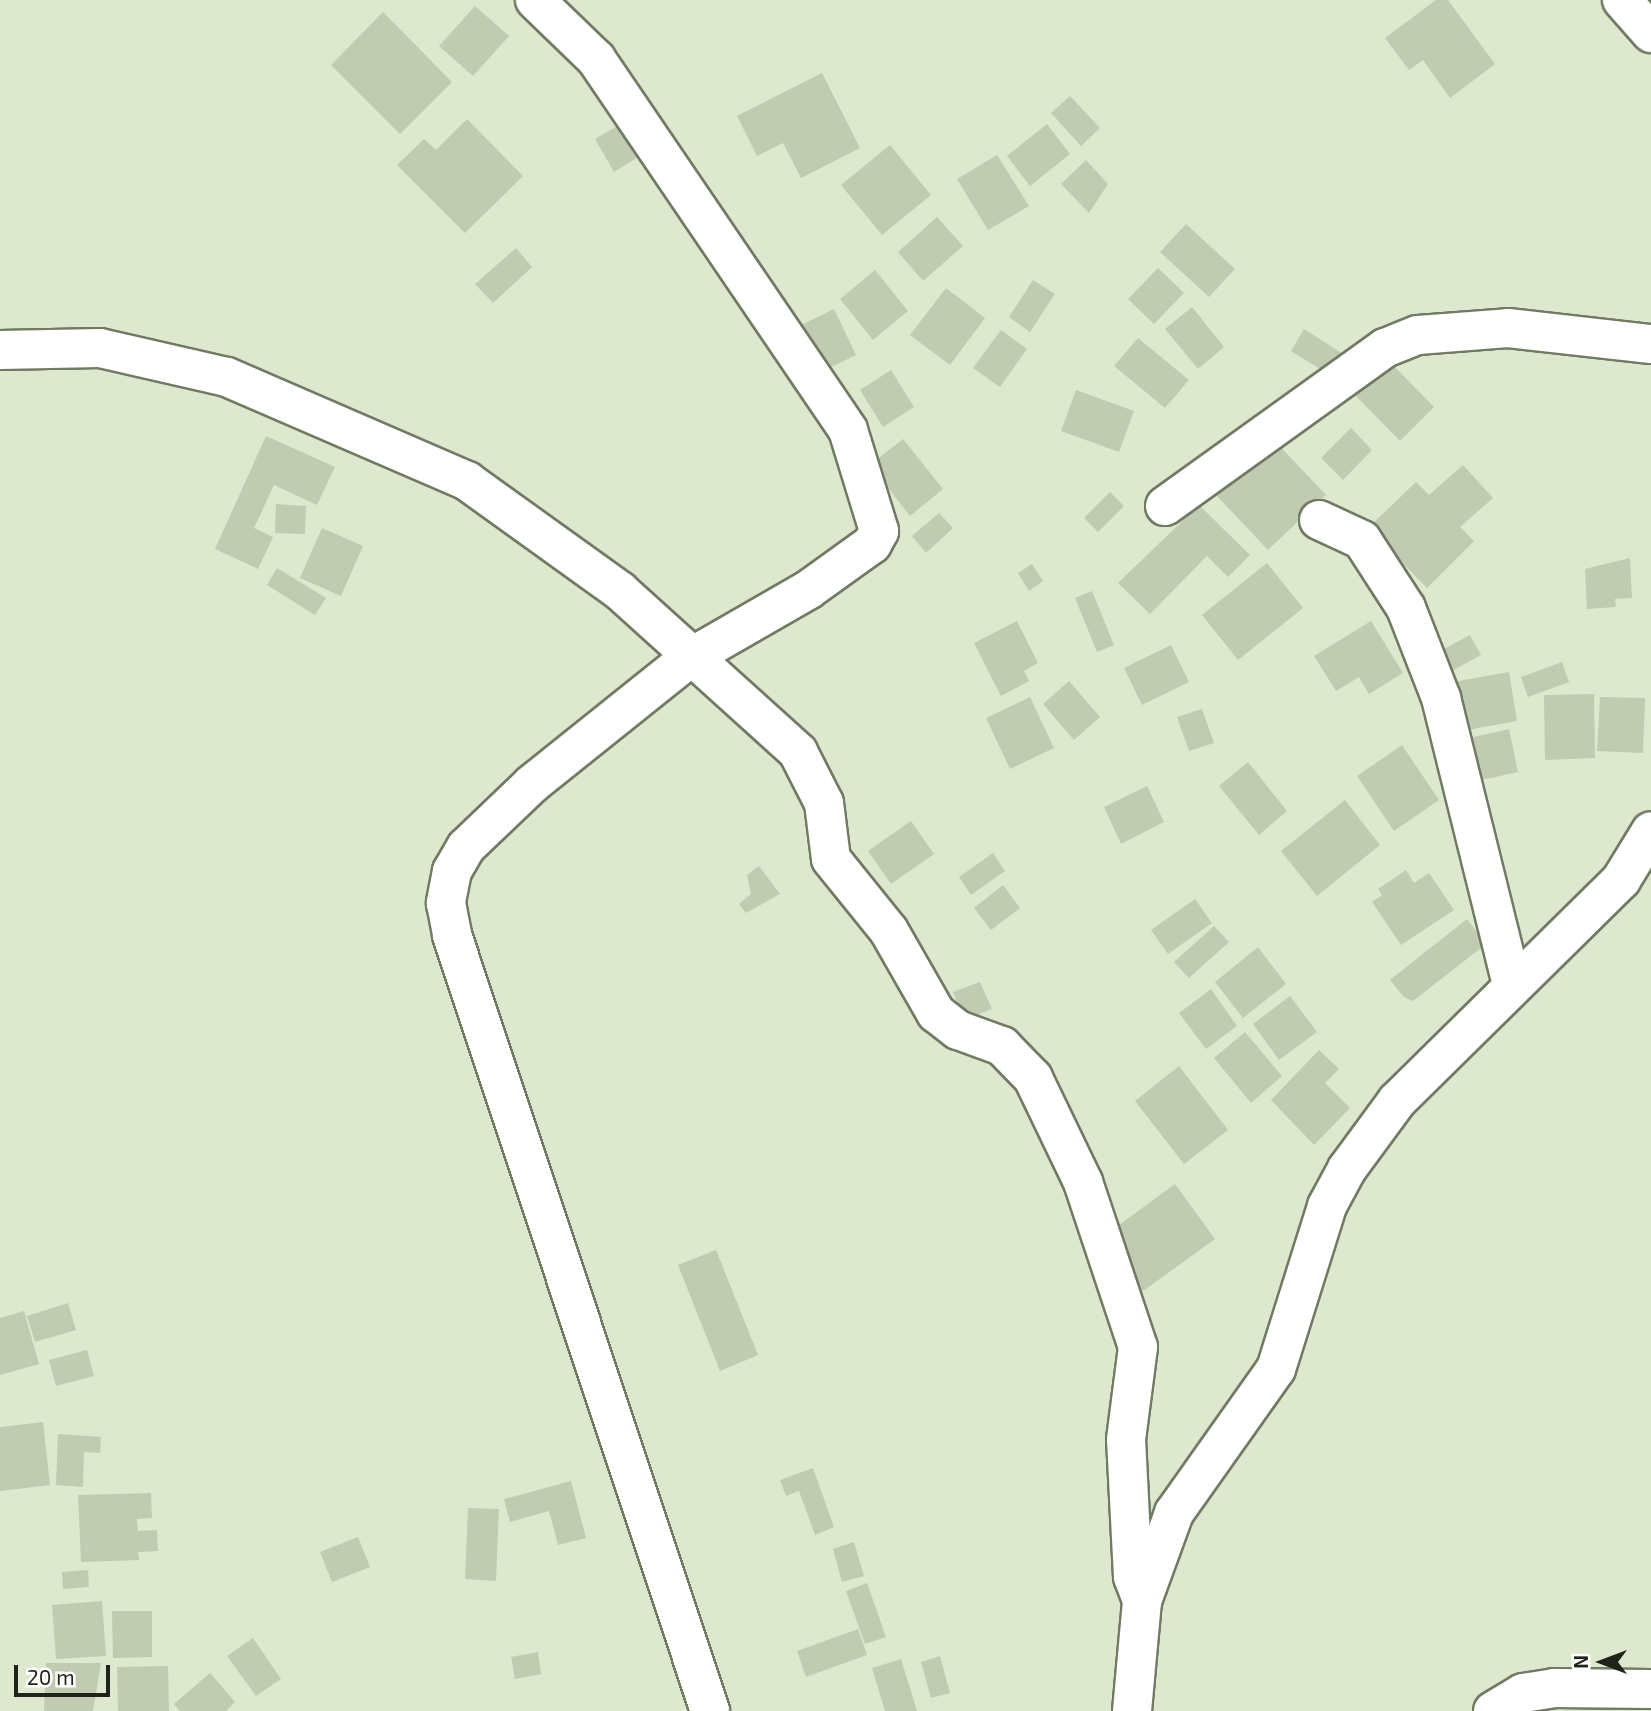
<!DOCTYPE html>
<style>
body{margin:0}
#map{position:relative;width:1651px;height:1711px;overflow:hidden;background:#dde8ce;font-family:"Exo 2",sans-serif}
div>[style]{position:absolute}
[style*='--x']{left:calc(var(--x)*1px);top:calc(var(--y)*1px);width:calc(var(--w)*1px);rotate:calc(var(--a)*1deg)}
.building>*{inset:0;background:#c0cbb2}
.roads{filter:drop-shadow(2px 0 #717a63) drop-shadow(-2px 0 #717a63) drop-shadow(0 2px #717a63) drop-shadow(0 -2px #717a63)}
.minor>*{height:38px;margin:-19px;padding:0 19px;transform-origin:19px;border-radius:19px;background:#fff}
span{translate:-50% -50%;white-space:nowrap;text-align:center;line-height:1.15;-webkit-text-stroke:7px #fff;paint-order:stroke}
.north{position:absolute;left:1567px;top:1627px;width:70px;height:70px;-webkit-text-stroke:5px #fff;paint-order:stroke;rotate:270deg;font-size:19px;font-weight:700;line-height:28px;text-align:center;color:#1f231a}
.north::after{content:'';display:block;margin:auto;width:24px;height:32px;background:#1f231a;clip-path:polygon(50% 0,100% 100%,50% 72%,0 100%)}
.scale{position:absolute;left:14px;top:1665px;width:96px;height:32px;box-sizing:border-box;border:4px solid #1f231a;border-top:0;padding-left:9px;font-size:21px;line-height:24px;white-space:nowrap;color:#1f231a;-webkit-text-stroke:5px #fff;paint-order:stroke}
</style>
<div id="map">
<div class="building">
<div style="clip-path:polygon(1436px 0,1448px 0,1495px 64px,1450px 98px,1423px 60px,1409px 70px,1385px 38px)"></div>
<div style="clip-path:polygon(475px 6px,509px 36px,473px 76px,439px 46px)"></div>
<div style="clip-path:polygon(383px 12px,452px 82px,400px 134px,331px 65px)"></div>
<div style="clip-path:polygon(822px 73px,860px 148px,801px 178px,783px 143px,757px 156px,737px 116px)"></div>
<div style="clip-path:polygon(1070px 96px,1100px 128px,1081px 146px,1051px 113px)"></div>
<div style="clip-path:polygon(467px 119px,523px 176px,465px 233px,397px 165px,424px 139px,436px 150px)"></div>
<div style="clip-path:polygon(1047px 124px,1070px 154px,1030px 186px,1007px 156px)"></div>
<div style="clip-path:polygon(619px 125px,638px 157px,614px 172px,595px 139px)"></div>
<div style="clip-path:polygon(890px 145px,931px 195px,882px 235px,841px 185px)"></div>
<div style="clip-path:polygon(997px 155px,1029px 206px,988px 230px,957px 179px)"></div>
<div style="clip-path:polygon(1086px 160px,1108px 184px,1089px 213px,1061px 184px)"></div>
<div style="clip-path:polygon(937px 217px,963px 246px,923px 281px,898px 252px)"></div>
<div style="clip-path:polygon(1186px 224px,1235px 269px,1209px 297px,1160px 252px)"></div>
<div style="clip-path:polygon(516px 248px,532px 267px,493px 303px,475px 284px)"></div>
<div style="clip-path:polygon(1158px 268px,1184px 293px,1154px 324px,1128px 299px)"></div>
<div style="clip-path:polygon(875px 270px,908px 311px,873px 340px,840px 299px)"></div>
<div style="clip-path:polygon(1033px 280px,1055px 294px,1030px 332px,1009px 317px)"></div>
<div style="clip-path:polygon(946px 288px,985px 318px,950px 365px,910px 335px)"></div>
<div style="clip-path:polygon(1192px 307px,1224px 347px,1198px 369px,1165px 329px)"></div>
<div style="clip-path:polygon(834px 309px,856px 355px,817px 374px,795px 328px)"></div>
<div style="clip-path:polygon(1304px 329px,1343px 354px,1330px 375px,1291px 351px)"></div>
<div style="clip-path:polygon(1001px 330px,1027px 349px,1000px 387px,973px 368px)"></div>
<div style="clip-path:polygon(1138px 338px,1189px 380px,1165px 408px,1114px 366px)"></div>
<div style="clip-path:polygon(1386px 358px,1434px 407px,1400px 441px,1352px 392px)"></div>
<div style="clip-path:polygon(891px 370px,914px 407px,883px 427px,860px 390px)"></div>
<div style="clip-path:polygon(1076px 390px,1134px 411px,1119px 452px,1061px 431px)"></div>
<div style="clip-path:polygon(1351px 428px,1372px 450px,1343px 480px,1321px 458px)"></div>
<div style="clip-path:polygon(266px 436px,335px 467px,317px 505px,274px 485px,254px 528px,273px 537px,258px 569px,215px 549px)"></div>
<div style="clip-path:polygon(903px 439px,943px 489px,910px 516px,870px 465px)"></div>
<div style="clip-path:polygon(1274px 440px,1326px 495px,1268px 550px,1216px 495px)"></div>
<div style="clip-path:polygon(1463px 465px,1493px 498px,1460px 527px,1474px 541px,1427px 588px,1368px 528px,1416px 482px,1429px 495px)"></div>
<div style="clip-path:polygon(1110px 492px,1124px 506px,1098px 532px,1084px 518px)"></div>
<div style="clip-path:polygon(276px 504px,306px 506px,305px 534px,275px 533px)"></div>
<div style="clip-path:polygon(1199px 505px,1250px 555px,1228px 577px,1207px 556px,1150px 614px,1118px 583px)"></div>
<div style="clip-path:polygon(939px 513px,953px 528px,926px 553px,912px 536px)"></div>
<div style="clip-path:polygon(322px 528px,363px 546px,341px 596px,300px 578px)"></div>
<div style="clip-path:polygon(1630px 558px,1632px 598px,1615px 599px,1616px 607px,1587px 609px,1585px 569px)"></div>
<div style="clip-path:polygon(1267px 563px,1303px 608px,1238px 660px,1202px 615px)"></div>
<div style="clip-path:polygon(1032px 564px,1043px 581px,1029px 591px,1018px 573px)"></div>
<div style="clip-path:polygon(277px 568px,326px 598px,315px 615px,267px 585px)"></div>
<div style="clip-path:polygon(1092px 591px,1114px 645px,1097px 652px,1075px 598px)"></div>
<div style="clip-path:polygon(1017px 621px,1038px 663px,1024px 671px,1029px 681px,1001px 696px,974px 643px)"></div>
<div style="clip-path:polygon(1371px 621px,1403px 673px,1369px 694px,1359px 677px,1336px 691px,1314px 656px)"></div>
<div style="clip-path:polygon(1470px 635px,1481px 655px,1441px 677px,1429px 657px)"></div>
<div style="clip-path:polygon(1171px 645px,1189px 682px,1142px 705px,1124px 668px)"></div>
<div style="clip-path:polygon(1562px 662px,1569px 682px,1528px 697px,1521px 677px)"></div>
<div style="clip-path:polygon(1509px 672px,1517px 721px,1462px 731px,1453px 682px)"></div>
<div style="clip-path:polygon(1069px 681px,1100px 717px,1074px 740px,1043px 704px)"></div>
<div style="clip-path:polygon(1594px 694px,1595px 758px,1545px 760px,1544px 695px)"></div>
<div style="clip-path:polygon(1030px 697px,1054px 748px,1010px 769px,986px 718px)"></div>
<div style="clip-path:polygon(1600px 697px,1645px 698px,1643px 753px,1597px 751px)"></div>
<div style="clip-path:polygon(1202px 709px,1214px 743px,1189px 751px,1177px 717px)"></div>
<div style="clip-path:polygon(1509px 729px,1518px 772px,1477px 781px,1469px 738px)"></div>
<div style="clip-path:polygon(1402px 745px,1439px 800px,1394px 831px,1357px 776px)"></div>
<div style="clip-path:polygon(1248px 762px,1287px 811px,1259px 835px,1219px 786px)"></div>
<div style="clip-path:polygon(1147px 786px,1164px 822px,1121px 844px,1104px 807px)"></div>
<div style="clip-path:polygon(1345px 800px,1380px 845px,1317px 896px,1281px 851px)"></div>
<div style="clip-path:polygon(911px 821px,934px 854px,891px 884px,868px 851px)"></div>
<div style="clip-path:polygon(993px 853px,1005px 871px,971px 895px,959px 877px)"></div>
<div style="clip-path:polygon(759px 866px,780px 894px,746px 913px,739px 904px,751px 894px,747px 875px)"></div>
<div style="clip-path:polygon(1406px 870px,1414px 883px,1429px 873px,1454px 910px,1401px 945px,1372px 902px,1382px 895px,1378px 889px)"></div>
<div style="clip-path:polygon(1003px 885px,1020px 908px,991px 930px,974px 908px)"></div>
<div style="clip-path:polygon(1195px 899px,1212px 923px,1168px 954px,1151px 930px)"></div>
<div style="clip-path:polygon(1467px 919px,1486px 944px,1413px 1001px,1404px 997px,1390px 980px)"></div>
<div style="clip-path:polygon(1214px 926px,1229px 942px,1189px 978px,1174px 962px)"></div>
<div style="clip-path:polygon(1258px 947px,1286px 984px,1243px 1018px,1215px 982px)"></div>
<div style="clip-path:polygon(980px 982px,992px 1009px,965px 1020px,953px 992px)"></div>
<div style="clip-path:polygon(1211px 989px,1237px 1026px,1206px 1049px,1179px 1013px)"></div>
<div style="clip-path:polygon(1290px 996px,1317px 1032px,1279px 1060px,1253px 1024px)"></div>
<div style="clip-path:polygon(1245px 1032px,1282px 1076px,1251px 1103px,1214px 1058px)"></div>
<div style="clip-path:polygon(1319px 1050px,1339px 1069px,1325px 1083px,1350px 1108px,1314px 1145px,1271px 1100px)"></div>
<div style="clip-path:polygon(1179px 1066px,1228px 1130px,1184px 1164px,1135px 1101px)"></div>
<div style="clip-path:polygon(1175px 1184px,1215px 1239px,1143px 1291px,1104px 1236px)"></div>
<div style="clip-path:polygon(716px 1250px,758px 1355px,720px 1371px,678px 1265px)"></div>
<div style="clip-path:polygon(68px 1303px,76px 1330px,35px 1342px,27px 1316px)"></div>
<div style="clip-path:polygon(24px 1311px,39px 1364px,0 1375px,0 1318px)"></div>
<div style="clip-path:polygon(87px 1350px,94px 1376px,56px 1386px,49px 1360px)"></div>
<div style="clip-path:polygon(43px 1422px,50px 1485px,0 1491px,0 1427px)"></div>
<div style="clip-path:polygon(58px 1434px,101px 1437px,100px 1453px,84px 1452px,83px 1487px,56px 1485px)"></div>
<div style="clip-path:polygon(813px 1468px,834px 1527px,815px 1535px,799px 1491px,786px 1496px,780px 1480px)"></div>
<div style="clip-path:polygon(571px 1481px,586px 1538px,558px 1545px,549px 1511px,510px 1522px,504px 1499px)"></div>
<div style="clip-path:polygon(151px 1493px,152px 1518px,137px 1519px,138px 1531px,157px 1530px,158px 1551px,138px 1552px,139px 1560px,81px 1562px,78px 1495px)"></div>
<div style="clip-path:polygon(468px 1508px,499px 1509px,496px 1581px,465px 1579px)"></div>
<div style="clip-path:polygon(358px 1537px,370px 1567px,332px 1582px,320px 1552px)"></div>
<div style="clip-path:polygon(854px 1542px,864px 1576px,842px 1582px,833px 1549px)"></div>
<div style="clip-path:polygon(88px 1570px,89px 1587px,63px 1589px,62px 1572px)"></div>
<div style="clip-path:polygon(867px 1583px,886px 1637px,865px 1644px,846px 1591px)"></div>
<div style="clip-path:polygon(102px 1601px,106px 1656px,56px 1659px,52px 1605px)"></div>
<div style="clip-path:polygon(112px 1611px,152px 1611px,152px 1657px,113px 1658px)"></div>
<div style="clip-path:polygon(858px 1629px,867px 1655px,806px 1677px,797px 1651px)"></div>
<div style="clip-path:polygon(253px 1638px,281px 1679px,256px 1696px,227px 1656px)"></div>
<div style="clip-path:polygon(538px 1652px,541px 1674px,515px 1679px,511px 1657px)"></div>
<div style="clip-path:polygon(940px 1656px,950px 1693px,931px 1698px,921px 1662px)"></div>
<div style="clip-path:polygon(901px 1659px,917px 1711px,885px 1711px,872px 1668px)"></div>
<div style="clip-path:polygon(46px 1663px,101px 1663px,93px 1711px,44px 1711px)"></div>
<div style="clip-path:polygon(168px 1666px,169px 1711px,118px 1711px,117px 1667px)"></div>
<div style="clip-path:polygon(210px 1673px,235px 1702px,226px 1711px,180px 1711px,174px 1704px)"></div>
</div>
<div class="roads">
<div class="minor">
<div style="--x:535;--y:0;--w:85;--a:44"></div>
<div style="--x:596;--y:59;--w:448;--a:55.8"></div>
<div style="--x:848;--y:430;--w:106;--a:72.9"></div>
<div style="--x:879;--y:531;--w:15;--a:118"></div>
<div style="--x:872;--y:544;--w:79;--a:144.3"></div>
<div style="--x:808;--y:590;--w:138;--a:150.1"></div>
<div style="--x:688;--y:659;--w:200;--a:141.3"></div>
<div style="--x:532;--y:784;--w:91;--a:136.3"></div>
<div style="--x:466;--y:847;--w:28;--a:120"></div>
<div style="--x:452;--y:871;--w:33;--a:101"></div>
<div style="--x:446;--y:903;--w:33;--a:79"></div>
<div style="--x:452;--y:935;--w:818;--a:71.61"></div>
<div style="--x:1622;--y:0;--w:44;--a:48.7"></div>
<div style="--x:0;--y:350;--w:100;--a:-1.1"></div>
<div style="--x:100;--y:348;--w:130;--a:12.9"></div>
<div style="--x:227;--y:377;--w:262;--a:23.4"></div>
<div style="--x:467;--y:481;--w:188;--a:35.7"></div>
<div style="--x:620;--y:591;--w:240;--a:42.1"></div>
<div style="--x:798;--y:752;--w:57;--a:63"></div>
<div style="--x:824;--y:803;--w:56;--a:82.9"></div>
<div style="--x:831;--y:859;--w:92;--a:51.1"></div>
<div style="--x:889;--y:931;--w:95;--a:60.2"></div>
<div style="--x:936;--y:1013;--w:28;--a:38"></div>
<div style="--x:958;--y:1030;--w:47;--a:20"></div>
<div style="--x:1002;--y:1046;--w:45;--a:45.9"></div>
<div style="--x:1033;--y:1078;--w:115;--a:64.3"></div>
<div style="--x:1083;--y:1182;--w:174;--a:71.6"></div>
<div style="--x:1138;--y:1347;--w:93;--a:97.4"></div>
<div style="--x:1126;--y:1439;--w:138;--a:87.1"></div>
<div style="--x:1133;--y:1577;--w:26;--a:69"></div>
<div style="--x:1165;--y:506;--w:271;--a:-35.7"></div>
<div style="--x:1385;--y:348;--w:35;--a:-22"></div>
<div style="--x:1418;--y:335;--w:90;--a:-4.4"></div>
<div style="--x:1508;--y:328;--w:144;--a:6.4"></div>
<div style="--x:1319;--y:520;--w:47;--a:24.9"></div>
<div style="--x:1362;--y:540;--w:81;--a:57.1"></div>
<div style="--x:1406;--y:608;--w:97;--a:68.7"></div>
<div style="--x:1441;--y:698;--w:295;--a:76.1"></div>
<div style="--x:1132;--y:1711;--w:110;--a:-84.8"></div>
<div style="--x:1142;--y:1601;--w:94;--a:-70"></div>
<div style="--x:1174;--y:1513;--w:176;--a:-54.7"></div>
<div style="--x:1276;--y:1369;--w:171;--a:-72.6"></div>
<div style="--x:1327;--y:1206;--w:42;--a:-61.6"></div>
<div style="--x:1347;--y:1169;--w:84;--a:-53.7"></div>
<div style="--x:1397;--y:1101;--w:315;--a:-44.6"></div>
<div style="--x:1621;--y:880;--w:57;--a:-58.5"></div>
<div style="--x:1493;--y:1711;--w:35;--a:-31"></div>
<div style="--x:1523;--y:1693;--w:31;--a:-9"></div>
<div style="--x:1554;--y:1688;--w:97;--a:0.6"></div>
</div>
</div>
<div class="north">N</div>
<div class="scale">20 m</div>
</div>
